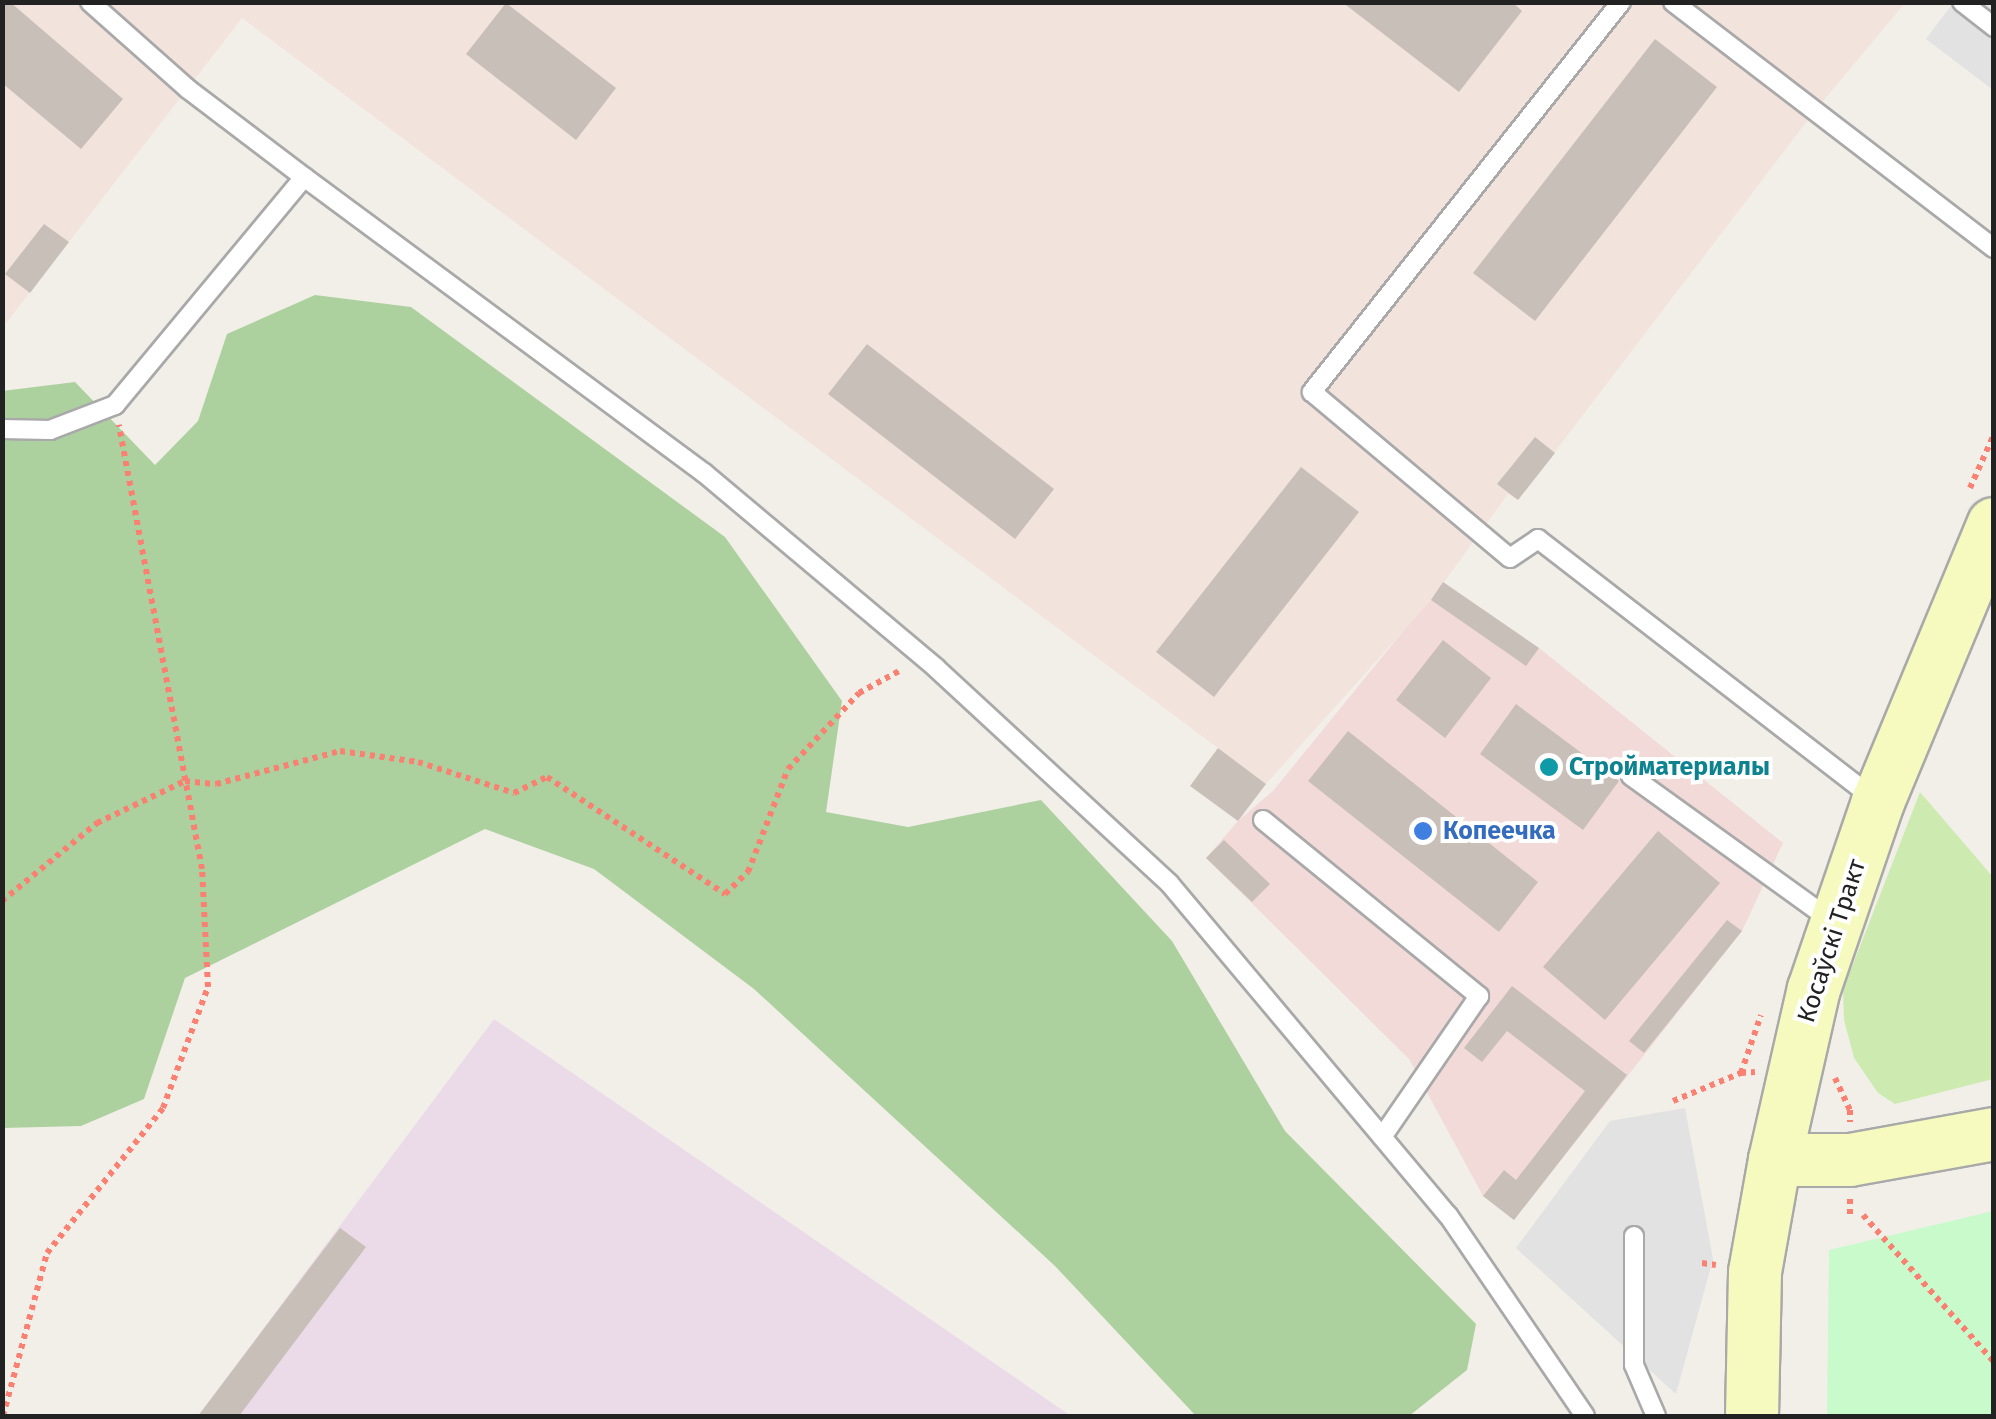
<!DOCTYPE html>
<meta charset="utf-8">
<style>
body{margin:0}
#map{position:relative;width:1996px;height:1419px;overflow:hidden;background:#f2efe9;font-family:"Fira Sans",sans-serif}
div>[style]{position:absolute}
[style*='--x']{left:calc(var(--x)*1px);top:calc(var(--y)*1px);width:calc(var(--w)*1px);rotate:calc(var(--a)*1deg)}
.commercial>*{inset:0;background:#f2dad9}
.industrial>*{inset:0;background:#ebdbe8}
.military>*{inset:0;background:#f3e3dd}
.grass>*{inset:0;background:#cdebb0}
.forest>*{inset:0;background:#add19e}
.park>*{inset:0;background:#c8facc}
.parking>*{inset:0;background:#e2e2e2}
.building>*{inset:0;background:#c7bfb8}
.path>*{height:6px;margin-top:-3px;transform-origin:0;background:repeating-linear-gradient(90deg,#fa8072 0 5px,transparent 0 10px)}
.roads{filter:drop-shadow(2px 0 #a9a9a9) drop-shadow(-2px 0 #a9a9a9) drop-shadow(0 2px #a9a9a9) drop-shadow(0 -2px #a9a9a9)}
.service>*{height:18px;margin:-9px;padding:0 9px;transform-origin:9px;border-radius:9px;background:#fff}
.secondary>*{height:52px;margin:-26px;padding:0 26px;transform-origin:26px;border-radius:26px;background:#f7fabf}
.dots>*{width:28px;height:28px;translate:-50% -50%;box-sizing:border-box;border:5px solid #fff;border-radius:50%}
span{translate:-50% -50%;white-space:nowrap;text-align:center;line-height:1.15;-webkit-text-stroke:8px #fff;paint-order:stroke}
.culture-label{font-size:25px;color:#0d838f;font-weight:700}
.left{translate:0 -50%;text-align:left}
.shop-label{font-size:25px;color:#366cbe;font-weight:700}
.street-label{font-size:25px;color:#222}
.frame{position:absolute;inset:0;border:5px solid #222;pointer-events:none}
</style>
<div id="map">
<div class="commercial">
<div style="clip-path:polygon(1443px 582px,1539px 648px,1783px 843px,1742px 931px,1514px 1220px,1483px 1196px,1409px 1059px,1206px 858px,1238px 821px,1273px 791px)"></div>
</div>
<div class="industrial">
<div style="clip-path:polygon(494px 1019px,1071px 1416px,198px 1416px)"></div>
</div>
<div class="military">
<div style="clip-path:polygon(3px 3px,1905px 3px,1814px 112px,1518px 500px,1508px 494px,1431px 600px,1266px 784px,242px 18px,3px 327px)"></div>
</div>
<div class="grass">
<div style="clip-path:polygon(1920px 792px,1993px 877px,1993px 1079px,1895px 1104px,1878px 1093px,1854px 1058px,1844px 1020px,1843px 990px)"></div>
</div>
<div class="forest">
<div style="clip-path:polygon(315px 295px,411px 307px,725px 537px,842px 701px,826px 812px,908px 827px,1041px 800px,1172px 941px,1285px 1131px,1476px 1324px,1467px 1370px,1409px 1416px,1196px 1416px,1055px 1266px,754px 989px,594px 869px,485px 829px,185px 978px,144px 1099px,81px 1126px,3px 1128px,2px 391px,75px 382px,155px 465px,198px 421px,227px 334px)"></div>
</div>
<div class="park">
<div style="clip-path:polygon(1993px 1211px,1993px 1416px,1827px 1416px,1829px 1250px)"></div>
</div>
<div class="parking">
<div style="clip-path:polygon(1953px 3px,1993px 3px,1993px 90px,1926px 39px)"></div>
<div style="clip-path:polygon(1685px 1108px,1713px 1259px,1676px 1394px,1516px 1248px,1610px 1121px)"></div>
</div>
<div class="building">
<div style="clip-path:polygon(2px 2px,10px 2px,123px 99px,81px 149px,2px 83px)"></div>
<div style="clip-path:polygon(1342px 2px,1512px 2px,1522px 11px,1459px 92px)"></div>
<div style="clip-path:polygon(506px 3px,616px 88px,576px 140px,466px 54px)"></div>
<div style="clip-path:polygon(1655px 39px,1717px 87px,1535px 321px,1473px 273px)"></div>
<div style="clip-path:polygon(44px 224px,69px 242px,30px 293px,5px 274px)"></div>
<div style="clip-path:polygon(867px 344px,1054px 489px,1015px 539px,828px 394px)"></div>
<div style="clip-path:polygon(1535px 437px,1555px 453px,1518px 500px,1497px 484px)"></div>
<div style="clip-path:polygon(1301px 467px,1359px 512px,1214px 697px,1156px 652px)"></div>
<div style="clip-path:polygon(1443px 582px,1539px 648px,1526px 666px,1431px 600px)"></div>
<div style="clip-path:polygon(1443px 640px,1491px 678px,1445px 738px,1396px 700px)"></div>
<div style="clip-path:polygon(1516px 704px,1619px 781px,1583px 830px,1480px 754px)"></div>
<div style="clip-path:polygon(1348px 731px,1538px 882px,1499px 932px,1308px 781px)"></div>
<div style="clip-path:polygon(1218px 748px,1266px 784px,1238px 821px,1190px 786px)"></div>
<div style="clip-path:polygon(1658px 831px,1720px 883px,1605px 1020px,1543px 967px)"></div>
<div style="clip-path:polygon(1224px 840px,1270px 884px,1252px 902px,1206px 858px)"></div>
<div style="clip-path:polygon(1727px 920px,1742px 931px,1644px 1053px,1629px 1041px)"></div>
<div style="clip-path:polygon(1512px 986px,1627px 1075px,1514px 1220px,1483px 1196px,1504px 1170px,1516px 1180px,1585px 1091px,1507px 1031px,1482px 1062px,1464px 1048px)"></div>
<div style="clip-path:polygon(340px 1228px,366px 1247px,239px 1416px,198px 1416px)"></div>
</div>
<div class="path">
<div style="--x:1970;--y:488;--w:59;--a:-66"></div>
<div style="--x:2;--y:901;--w:123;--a:-39.4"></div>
<div style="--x:97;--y:823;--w:98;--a:-25.5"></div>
<div style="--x:185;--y:781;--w:31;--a:6"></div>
<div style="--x:216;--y:784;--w:128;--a:-14.9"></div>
<div style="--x:340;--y:751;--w:79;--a:8"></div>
<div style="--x:418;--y:762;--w:101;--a:17.9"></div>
<div style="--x:514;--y:793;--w:37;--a:-26"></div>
<div style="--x:547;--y:777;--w:213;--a:33.3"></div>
<div style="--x:725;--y:894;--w:32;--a:-44"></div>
<div style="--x:748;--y:872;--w:110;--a:-68.8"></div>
<div style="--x:788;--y:769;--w:104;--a:-46.9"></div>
<div style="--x:859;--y:693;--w:48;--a:-28.7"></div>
<div style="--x:1741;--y:1073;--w:61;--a:-71"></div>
<div style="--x:1835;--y:1078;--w:35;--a:65"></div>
<div style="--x:1850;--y:1110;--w:12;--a:90"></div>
<div style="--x:1673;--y:1101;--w:74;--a:-22.4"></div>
<div style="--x:1741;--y:1073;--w:14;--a:-4"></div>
<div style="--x:1850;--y:1199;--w:19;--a:90"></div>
<div style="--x:1863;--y:1215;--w:197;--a:48.3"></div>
<div style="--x:1702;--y:1263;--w:14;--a:8"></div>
<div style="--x:3;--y:1416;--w:169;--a:-74.9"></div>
<div style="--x:47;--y:1253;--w:186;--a:-51.3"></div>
<div style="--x:163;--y:1108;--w:129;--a:-69.6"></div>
<div style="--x:208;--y:987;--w:118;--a:-92.9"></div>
<div style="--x:202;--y:869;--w:452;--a:-100.6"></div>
</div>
<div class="roads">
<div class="service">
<div style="--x:90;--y:2;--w:131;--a:41.6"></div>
<div style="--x:188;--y:89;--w:146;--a:37.2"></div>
<div style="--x:1621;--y:2;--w:498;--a:128.4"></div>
<div style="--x:1312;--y:392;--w:258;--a:40"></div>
<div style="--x:1510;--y:558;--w:34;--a:-34"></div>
<div style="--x:1538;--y:539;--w:425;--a:37.7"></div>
<div style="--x:1673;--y:2;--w:404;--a:37.5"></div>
<div style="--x:1962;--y:2;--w:41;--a:38"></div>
<div style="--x:2;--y:429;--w:48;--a:1.2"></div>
<div style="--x:50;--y:430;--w:70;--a:-21"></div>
<div style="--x:115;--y:405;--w:296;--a:-50.3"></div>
<div style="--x:304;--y:177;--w:498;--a:36.5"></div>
<div style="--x:704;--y:473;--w:303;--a:40"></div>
<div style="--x:936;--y:668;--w:317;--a:42.7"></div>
<div style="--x:1169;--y:883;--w:434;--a:50"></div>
<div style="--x:1448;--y:1215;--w:243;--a:55.7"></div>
<div style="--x:1631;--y:776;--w:246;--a:35.8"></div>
<div style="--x:1263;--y:820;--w:279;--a:39.2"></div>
<div style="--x:1479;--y:996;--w:171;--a:124.5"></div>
<div style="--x:1634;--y:1236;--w:129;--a:90"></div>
<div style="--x:1634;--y:1365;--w:56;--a:66.7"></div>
</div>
<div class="secondary">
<div style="--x:1775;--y:1160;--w:75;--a:0"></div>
<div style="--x:1850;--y:1160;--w:146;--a:-10.2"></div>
<div style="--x:1752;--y:1416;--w:144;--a:-88.8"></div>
<div style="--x:1755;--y:1272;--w:114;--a:-79.9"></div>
<div style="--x:1775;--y:1160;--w:175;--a:-77.2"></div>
<div style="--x:1814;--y:989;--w:198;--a:-71.1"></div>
<div style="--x:1878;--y:802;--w:301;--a:-67.4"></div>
</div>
</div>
<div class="dots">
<div style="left:1549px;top:767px;background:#0f9aa8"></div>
<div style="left:1423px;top:831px;background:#3f7fe0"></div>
</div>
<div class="culture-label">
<span class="left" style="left:1569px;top:767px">Стройматериалы</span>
</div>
<div class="shop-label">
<span class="left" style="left:1443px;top:831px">Копеечка</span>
</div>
<div class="street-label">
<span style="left:1832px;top:941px;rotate:-72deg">Косаўскі Тракт</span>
</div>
<div class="frame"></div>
</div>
